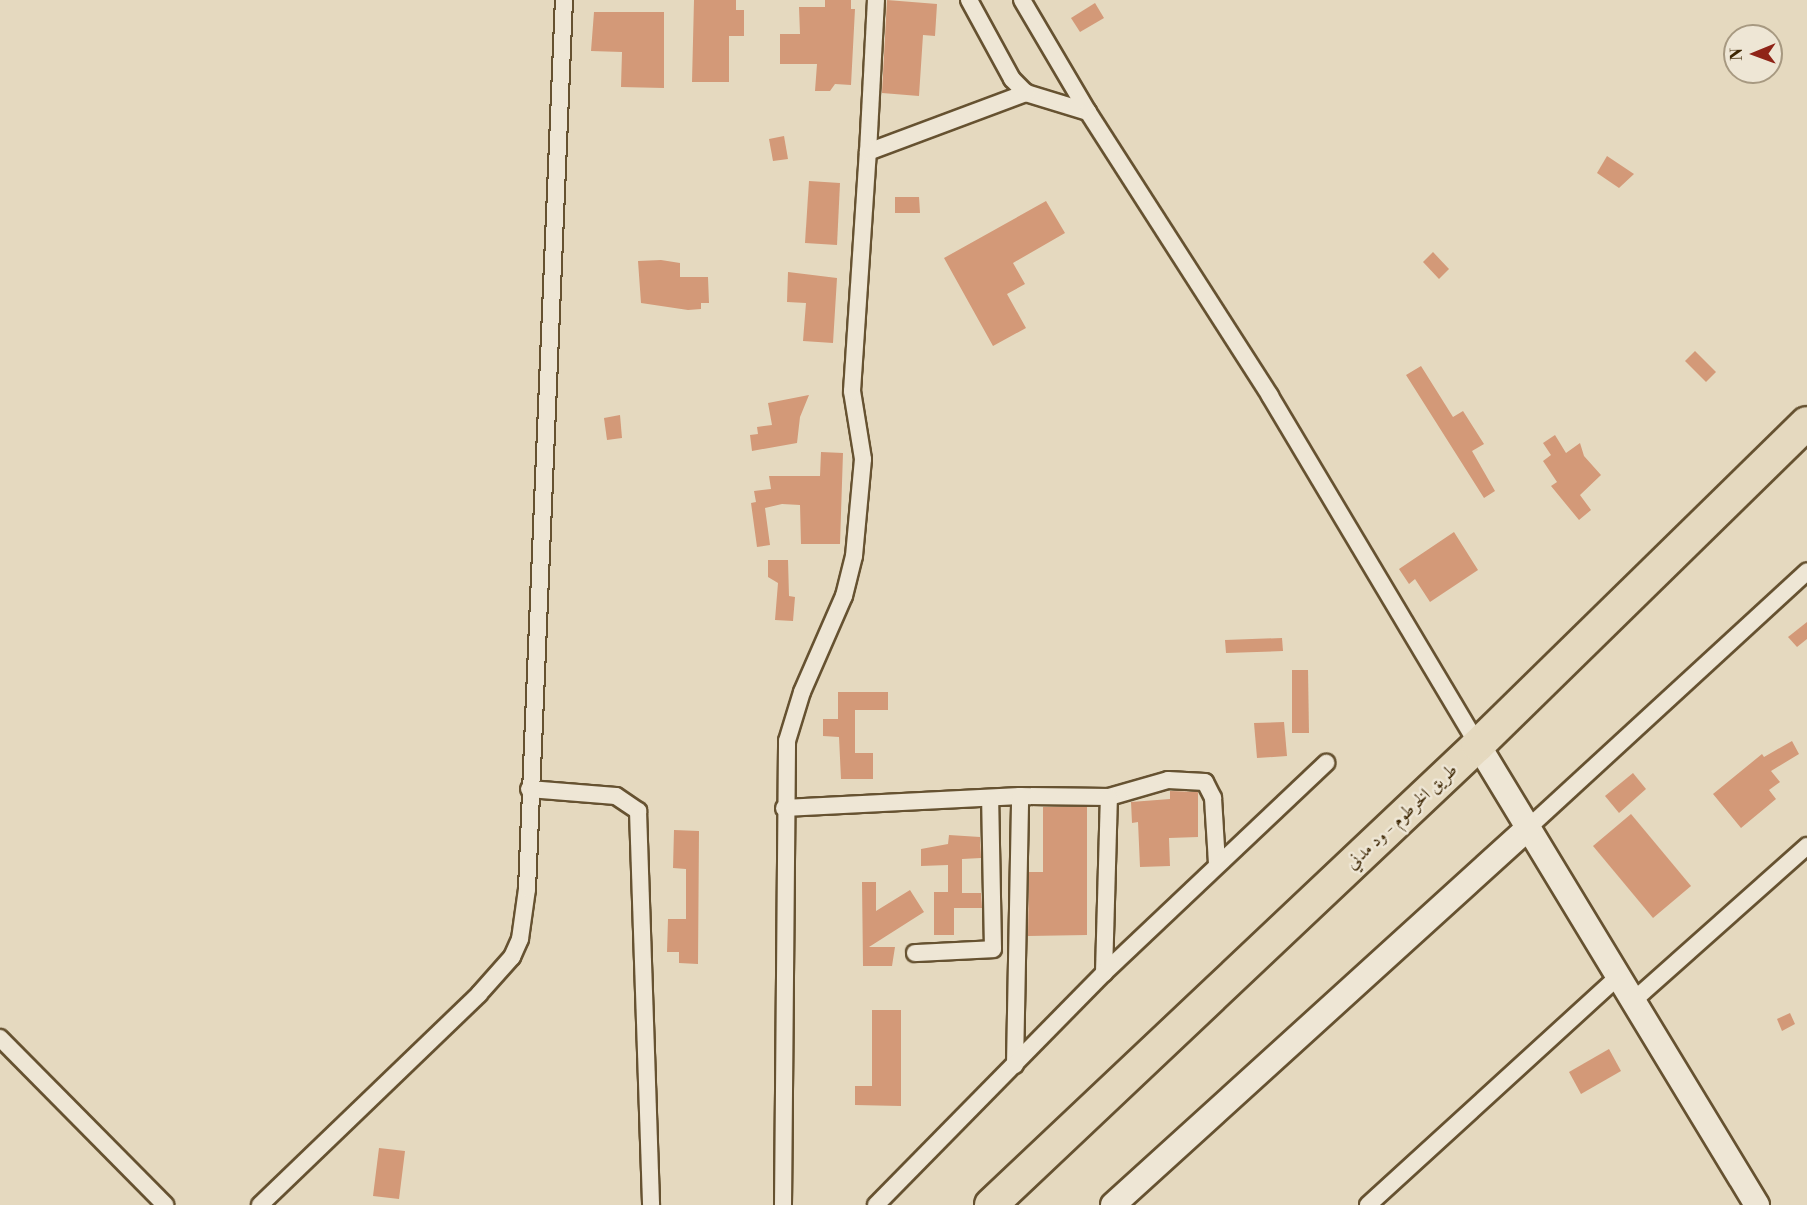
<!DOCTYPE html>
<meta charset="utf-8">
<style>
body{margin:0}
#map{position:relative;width:1807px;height:1205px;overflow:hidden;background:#e5d9bf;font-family:"Libre Bodoni",Amiri,serif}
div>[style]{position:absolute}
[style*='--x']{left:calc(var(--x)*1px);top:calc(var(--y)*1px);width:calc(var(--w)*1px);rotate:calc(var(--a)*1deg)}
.building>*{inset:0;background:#d39978}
.roads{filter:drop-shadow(2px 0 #665231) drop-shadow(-2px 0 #665231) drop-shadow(0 2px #665231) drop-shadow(0 -2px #665231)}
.street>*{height:16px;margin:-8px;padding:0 8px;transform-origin:8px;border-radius:8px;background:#eee6d5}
.secondary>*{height:24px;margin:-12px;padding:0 12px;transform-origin:12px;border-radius:12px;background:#eee6d5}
.highway>*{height:32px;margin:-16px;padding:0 16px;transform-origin:16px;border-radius:16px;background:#e5d9bf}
span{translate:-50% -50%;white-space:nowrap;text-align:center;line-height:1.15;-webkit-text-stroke:5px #eee6d5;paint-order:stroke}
.street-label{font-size:18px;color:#3c2502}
.north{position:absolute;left:1723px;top:24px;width:60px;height:60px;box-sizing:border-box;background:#eee6d5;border:2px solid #a79981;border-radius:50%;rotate:269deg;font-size:16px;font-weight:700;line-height:24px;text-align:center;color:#3c2502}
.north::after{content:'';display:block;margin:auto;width:21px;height:27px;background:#8f2418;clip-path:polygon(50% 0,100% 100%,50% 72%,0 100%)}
</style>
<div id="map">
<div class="building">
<div style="clip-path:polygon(694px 0,736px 0,736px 10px,744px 10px,744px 36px,729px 36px,729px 82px,692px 82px)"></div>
<div style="clip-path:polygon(825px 0,851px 0,851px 9px,855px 9px,851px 85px,835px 84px,830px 91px,815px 91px,817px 64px,780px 64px,780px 34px,800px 34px,799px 7px,825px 7px)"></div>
<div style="clip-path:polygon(887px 0,937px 4px,935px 36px,923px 35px,919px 96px,882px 93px)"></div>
<div style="clip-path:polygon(1095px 3px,1104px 18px,1080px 32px,1071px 18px)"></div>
<div style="clip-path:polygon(594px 12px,664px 12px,664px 88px,621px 87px,622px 52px,591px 51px)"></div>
<div style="clip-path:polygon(784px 136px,788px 159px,773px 161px,769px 139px)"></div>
<div style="clip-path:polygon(1607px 156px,1634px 174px,1619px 188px,1597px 173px)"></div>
<div style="clip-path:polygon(809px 181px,840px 183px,837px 245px,805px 243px)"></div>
<div style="clip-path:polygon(895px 197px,919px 197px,920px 213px,895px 213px)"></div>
<div style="clip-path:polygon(1046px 201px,1065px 233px,1013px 263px,1025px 284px,1007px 294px,1026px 328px,993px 346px,944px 258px)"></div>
<div style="clip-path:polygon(1433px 252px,1449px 269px,1439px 279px,1423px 262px)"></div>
<div style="clip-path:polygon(661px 260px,680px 263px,680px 277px,708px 277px,709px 303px,701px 303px,701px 309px,688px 310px,641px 303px,638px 261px)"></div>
<div style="clip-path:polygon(788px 272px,837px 278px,833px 343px,803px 341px,806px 303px,787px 302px)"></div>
<div style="clip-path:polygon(1695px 351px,1716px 372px,1706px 382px,1685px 361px)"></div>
<div style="clip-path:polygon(1421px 366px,1453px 417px,1463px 411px,1484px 444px,1472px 451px,1495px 491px,1484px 498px,1406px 375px)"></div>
<div style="clip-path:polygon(809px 395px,800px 417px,797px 443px,752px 451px,750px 435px,758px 434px,757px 427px,772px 425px,768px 403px)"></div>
<div style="clip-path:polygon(620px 415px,622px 438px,607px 440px,604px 418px)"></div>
<div style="clip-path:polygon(1555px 435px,1566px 453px,1580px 443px,1584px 456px,1601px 475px,1580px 495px,1591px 510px,1579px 520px,1551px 486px,1557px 482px,1543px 461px,1551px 455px,1543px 443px)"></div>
<div style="clip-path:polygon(821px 452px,843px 453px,840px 544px,801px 544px,800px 505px,782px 504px,765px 508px,770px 545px,757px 547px,751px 503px,756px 502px,754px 491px,771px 489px,769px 476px,820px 476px)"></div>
<div style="clip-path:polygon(1454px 532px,1478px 570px,1430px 602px,1415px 579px,1409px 584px,1399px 569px)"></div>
<div style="clip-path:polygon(768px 560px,788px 560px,789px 596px,795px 597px,793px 621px,775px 620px,778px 583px,768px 577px)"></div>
<div style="clip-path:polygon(1807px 622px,1807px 639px,1797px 647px,1788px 637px)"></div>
<div style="clip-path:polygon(1282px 638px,1283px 651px,1226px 653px,1225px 640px)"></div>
<div style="clip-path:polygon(1292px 670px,1308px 670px,1309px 733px,1292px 733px)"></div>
<div style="clip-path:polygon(838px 692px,888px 692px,888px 710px,855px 710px,855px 753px,873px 753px,873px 779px,841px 779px,839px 737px,823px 736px,823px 719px,838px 719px)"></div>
<div style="clip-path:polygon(1284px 722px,1287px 756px,1257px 758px,1254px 723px)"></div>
<div style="clip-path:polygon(1792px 741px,1799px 754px,1771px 771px,1780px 782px,1769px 790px,1776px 799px,1741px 828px,1713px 794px,1762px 754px,1764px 757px)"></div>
<div style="clip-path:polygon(1633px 773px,1646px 789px,1619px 813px,1605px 796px)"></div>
<div style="clip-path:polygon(1170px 791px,1198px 792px,1198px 837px,1169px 838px,1170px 866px,1140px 867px,1138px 822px,1132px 823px,1131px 802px,1170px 799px)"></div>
<div style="clip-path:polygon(1043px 807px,1087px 807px,1087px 935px,1028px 936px,1029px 872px,1043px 872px)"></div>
<div style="clip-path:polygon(1631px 814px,1691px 886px,1653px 918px,1593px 846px)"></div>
<div style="clip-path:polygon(674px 830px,699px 831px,698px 964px,679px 963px,679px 952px,667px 952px,668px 919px,686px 919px,686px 869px,673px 868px)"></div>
<div style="clip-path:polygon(949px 835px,980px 837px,981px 858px,962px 859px,962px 893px,981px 893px,982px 908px,954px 908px,954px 935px,934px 935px,934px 892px,948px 892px,948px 865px,921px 866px,921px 849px,948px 844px)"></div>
<div style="clip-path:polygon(862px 882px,876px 882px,876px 911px,910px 890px,924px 912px,869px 947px,895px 947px,892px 966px,863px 966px)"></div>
<div style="clip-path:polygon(872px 1010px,901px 1010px,901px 1106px,855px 1105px,855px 1086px,872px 1086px)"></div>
<div style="clip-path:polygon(1790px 1013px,1795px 1024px,1782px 1031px,1777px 1019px)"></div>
<div style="clip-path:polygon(1609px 1049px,1621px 1071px,1581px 1094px,1569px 1072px)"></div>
<div style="clip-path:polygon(379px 1148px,405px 1151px,399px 1199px,373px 1196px)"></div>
</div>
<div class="roads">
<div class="street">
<div style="--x:969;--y:0;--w:90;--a:61.4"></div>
<div style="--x:1012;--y:79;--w:20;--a:45"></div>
<div style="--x:1026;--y:93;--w:65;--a:17"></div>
<div style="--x:1022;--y:0;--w:130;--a:59.5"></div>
<div style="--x:1088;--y:112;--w:337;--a:57.3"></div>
<div style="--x:1270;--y:396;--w:406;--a:59.2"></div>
<div style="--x:868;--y:152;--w:152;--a:-87"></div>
<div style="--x:529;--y:789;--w:87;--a:4.6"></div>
<div style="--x:616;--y:796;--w:27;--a:34"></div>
<div style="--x:638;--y:811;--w:394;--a:88.1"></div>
<div style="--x:784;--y:808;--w:236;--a:-2.9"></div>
<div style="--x:1020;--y:796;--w:89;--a:0.6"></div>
<div style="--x:1109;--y:797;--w:61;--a:-16.1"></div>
<div style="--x:1168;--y:780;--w:37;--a:3"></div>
<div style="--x:1205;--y:782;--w:18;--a:63"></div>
<div style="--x:1213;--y:798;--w:65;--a:86.5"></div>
<div style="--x:1528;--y:828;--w:379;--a:-42.6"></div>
<div style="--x:915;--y:953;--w:78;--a:-2.9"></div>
<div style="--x:993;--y:949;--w:150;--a:-91.1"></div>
<div style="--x:1104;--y:973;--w:176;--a:-88.4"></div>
<div style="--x:1633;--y:1001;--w:233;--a:-41.7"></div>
<div style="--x:0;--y:1038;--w:235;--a:45.3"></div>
<div style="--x:1015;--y:1065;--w:269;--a:-88.9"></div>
<div style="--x:260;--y:1205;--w:304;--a:-43.9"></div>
<div style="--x:479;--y:994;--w:50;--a:-48.3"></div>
<div style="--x:512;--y:957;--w:20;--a:-66"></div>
<div style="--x:520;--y:939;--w:50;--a:-82"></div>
<div style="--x:527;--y:889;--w:890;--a:-87.62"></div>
<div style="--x:783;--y:1205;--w:464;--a:-89.5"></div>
<div style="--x:787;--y:741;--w:51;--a:-73"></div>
<div style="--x:802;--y:692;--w:105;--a:-66.4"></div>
<div style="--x:844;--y:596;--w:41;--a:-76"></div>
<div style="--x:854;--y:556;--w:97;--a:-84.7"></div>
<div style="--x:863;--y:459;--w:69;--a:-99.2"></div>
<div style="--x:852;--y:391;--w:240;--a:-86.2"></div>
<div style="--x:868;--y:152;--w:169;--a:-20.5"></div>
<div style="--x:876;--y:1205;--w:325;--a:-45.5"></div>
<div style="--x:1104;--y:973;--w:306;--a:-43.4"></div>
<div style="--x:1368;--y:1205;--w:338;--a:-42.4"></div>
</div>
<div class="secondary">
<div style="--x:1478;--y:745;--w:538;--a:58.76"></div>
<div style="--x:1113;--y:1205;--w:561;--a:-42.25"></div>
</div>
<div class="highway">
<div style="--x:991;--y:1205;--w:670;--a:-43.37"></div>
<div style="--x:1478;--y:745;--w:460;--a:-44.4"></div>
</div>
</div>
<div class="street-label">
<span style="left:1402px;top:817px;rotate:-43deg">طريق الخرطوم - ود مدني</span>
</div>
<div class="north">N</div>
</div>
